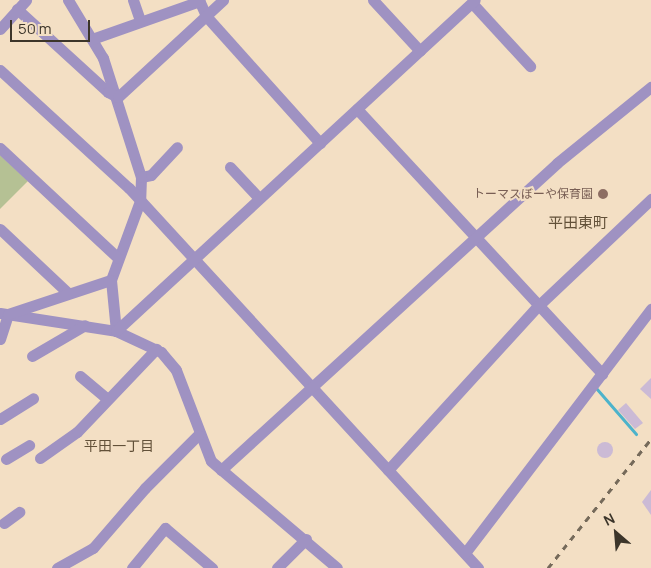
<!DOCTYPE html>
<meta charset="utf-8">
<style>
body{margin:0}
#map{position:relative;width:651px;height:568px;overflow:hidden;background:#f3dfc4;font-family:Manrope,"Noto Sans JP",sans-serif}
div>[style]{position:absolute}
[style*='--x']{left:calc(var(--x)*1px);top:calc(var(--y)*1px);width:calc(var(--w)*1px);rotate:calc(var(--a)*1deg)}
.green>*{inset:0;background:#b5c194}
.stream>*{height:3px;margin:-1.5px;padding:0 1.5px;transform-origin:1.5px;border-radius:1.5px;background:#4cb3cb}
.building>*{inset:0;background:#cbbad5}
.round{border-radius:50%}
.minor>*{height:11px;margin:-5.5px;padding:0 5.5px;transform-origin:5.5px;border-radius:5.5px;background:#9f92c2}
.rail>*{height:3px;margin-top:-1.5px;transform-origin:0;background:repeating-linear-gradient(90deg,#756a5a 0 6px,transparent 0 12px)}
.dots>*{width:14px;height:14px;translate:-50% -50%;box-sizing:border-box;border:2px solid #f3dfc4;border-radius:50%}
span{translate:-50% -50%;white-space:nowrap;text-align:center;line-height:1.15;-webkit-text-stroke:4px #f3dfc4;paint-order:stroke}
.education-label{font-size:12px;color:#785e54}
.right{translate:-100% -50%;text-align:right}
.neighbourhood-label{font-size:14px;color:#625139}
.quarter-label{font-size:15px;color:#625139}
.north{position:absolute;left:591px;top:508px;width:50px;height:50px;-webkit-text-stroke:4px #f3dfc4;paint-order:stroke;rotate:333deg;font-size:14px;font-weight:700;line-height:20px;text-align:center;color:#3c352a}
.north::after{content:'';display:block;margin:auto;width:18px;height:22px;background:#3c352a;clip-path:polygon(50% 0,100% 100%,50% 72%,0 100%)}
.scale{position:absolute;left:10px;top:20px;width:80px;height:22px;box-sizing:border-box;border:2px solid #3c352a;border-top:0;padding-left:6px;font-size:15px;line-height:18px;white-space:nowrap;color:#3c352a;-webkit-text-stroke:4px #f3dfc4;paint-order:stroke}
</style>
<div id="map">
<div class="green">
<div style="clip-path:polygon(0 155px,28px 181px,0 209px)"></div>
</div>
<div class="stream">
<div style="--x:596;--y:388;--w:61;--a:49"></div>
</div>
<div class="building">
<div style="clip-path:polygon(651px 378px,651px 399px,640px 389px)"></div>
<div style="clip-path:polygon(626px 403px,643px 423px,635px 429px,618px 410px)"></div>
<div class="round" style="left:597px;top:442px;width:16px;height:16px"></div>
<div style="clip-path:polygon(651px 490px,651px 515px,642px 502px)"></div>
</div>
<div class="minor">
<div style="--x:68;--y:0;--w:68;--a:58.9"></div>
<div style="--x:103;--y:58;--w:125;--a:72.3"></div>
<div style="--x:141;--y:177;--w:24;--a:92"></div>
<div style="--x:140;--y:201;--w:84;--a:110.2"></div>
<div style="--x:111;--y:280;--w:51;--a:84.4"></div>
<div style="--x:133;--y:0;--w:21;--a:71"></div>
<div style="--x:199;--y:0;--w:17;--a:66"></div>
<div style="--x:206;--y:16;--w:171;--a:48.1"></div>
<div style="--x:373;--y:0;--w:69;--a:47.3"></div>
<div style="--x:472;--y:3;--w:86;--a:47.4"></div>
<div style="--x:17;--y:9;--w:123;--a:42.4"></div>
<div style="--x:108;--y:92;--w:11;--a:27"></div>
<div style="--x:0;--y:29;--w:39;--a:-48"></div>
<div style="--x:92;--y:39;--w:114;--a:-19.4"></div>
<div style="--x:0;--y:70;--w:175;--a:42.5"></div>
<div style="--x:129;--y:188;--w:516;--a:47.43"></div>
<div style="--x:118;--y:97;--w:143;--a:-42.7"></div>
<div style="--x:357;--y:109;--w:361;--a:47.2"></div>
<div style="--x:0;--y:148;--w:161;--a:43"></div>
<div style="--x:230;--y:167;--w:42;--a:46.9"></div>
<div style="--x:141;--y:177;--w:10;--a:-11"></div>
<div style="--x:151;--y:175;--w:38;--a:-47"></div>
<div style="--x:0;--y:229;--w:93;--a:43.3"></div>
<div style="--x:0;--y:313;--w:117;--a:8.8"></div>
<div style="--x:116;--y:331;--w:50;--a:25"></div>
<div style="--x:161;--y:352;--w:23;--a:50"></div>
<div style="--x:176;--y:370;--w:97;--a:69"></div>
<div style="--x:211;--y:461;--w:165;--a:40.3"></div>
<div style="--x:116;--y:331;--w:488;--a:-42.7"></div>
<div style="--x:0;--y:339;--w:26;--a:-72"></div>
<div style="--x:8;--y:314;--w:108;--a:-18.3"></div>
<div style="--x:32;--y:356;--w:61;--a:-30.3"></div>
<div style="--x:80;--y:376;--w:35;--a:40"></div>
<div style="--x:0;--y:419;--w:39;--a:-32"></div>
<div style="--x:40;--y:458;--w:45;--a:-35.1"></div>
<div style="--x:77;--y:432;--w:115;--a:-46.4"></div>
<div style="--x:6;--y:459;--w:27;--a:-31"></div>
<div style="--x:221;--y:470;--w:455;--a:-42.4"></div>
<div style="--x:557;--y:163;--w:121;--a:-39"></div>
<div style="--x:388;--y:470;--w:222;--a:-47.6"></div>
<div style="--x:538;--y:306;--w:156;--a:-43.4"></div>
<div style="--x:4;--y:523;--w:19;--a:-36"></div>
<div style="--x:465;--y:553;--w:307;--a:-52.7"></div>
<div style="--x:57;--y:568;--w:41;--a:-29.1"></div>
<div style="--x:93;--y:548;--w:79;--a:-49.1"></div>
<div style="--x:145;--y:488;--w:75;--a:-45"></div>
<div style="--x:132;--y:568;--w:52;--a:-50.5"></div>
<div style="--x:165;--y:528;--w:62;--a:40.4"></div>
<div style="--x:277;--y:568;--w:41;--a:-45"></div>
</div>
<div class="rail">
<div style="--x:548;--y:568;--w:165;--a:-51.4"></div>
</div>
<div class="dots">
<div style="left:603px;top:194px;background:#8d6e63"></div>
</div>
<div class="education-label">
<span class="right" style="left:593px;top:194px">トーマスぼーや保育園</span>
</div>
<div class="neighbourhood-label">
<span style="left:119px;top:446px">平田一丁目</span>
</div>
<div class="quarter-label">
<span style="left:578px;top:223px">平田東町</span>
</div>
<div class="north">N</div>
<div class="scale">50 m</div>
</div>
